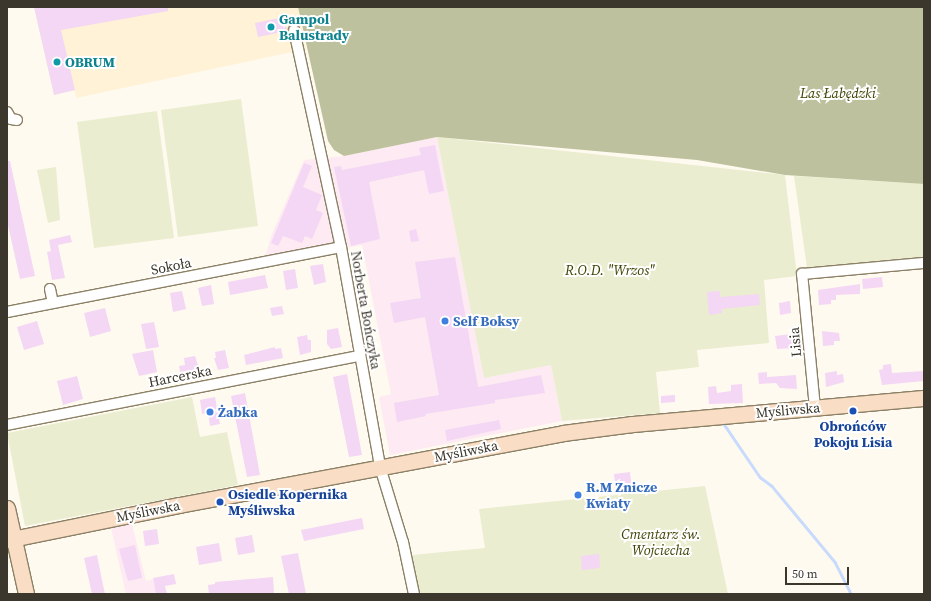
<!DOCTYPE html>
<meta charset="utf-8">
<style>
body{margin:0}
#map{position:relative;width:931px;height:601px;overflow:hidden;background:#fffaef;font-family:"Source Serif 4",serif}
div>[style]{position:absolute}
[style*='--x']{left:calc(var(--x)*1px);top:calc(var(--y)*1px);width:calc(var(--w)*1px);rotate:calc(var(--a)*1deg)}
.built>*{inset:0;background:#fff2d6}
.industrial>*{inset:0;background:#feeaf2}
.green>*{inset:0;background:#eaedcf}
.forest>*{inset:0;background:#bec19d}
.stream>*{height:2.5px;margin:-1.25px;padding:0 1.25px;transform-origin:1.25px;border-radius:1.25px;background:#c9dbfc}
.building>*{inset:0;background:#f3d7f4}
.roads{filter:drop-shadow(1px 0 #8b8066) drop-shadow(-1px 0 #8b8066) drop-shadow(0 1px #8b8066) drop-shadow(0 -1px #8b8066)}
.street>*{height:10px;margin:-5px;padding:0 5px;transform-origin:5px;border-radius:5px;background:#fff}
.secondary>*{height:15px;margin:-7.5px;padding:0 7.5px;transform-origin:7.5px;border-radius:7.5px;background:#f9ddc5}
.dots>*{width:11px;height:11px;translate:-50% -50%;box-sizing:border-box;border:2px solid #fff;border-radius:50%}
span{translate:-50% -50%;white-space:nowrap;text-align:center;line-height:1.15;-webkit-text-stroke:4px #fff;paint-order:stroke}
.culture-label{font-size:14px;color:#0d838f;font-weight:700}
.left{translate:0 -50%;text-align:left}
.park-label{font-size:14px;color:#404202;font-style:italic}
.street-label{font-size:14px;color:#3c372c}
.shop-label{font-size:14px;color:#366cbe;font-weight:700}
.transit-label{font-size:14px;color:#164399;font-weight:700}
.frame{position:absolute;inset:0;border:8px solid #3c372c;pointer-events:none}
.scale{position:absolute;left:785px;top:567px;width:64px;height:18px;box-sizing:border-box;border:2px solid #3c372c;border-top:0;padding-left:5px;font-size:12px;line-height:14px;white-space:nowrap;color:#3c372c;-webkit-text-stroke:3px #fff;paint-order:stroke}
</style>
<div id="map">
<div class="built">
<div style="clip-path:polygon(34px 7px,298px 7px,306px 49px,76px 98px,75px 90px,54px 95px)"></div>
</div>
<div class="industrial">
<div style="clip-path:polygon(437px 137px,484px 378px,551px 365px,562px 421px,390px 455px,379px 397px,391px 394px,362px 245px,264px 261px,272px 234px,304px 160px,344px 156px)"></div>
<div style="clip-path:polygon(132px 524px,146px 581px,153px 579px,156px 594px,126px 594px,111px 528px)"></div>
</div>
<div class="green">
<div style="clip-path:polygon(241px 99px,258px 226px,178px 237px,161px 110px)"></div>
<div style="clip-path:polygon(157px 111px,174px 238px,94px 248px,77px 122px)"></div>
<div style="clip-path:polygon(437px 137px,785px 175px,797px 276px,764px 280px,769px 343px,697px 350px,699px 367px,656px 372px,660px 413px,562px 421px,551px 365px,484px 378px)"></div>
<div style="clip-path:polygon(56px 167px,60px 220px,48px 223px,37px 170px)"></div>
<div style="clip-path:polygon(794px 176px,924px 184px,924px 265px,808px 275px)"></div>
<div style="clip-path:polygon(192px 397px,200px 437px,227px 432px,238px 485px,25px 526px,7px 433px)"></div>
<div style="clip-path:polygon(705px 486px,728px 594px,420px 594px,412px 555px,485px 548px,479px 509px)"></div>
</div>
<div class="forest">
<div style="clip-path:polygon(298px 7px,924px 7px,924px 184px,785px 175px,697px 160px,437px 137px,344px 156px,334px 150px,328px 141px)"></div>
</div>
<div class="stream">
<div style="--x:724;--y:424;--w:64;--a:55.8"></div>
<div style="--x:760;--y:477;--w:15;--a:37"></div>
<div style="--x:772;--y:486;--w:99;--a:50.3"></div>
<div style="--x:835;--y:562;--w:36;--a:63"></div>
</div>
<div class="building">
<div style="clip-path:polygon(34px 7px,168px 7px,168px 11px,61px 30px,75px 90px,54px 95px)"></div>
<div style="clip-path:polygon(284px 17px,287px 31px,258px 37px,255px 23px)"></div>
<div style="clip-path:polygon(435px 145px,444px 191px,429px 194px,424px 170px,369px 182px,380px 239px,351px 246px,334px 167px,341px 166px,342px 170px,421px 155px,419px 148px)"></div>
<div style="clip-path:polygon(7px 161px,10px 161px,35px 276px,20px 279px,7px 221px)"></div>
<div style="clip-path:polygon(304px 163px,312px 166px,303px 187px,322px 195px,316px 210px,323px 213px,312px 239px,305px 236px,302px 243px,283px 236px,278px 246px,271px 243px)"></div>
<div style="clip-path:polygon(416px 229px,419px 241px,411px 242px,409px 231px)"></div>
<div style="clip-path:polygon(70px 235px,72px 242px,58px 245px,65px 278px,52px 280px,47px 252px,51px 251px,49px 240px)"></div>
<div style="clip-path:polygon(455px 257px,478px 387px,541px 375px,545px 393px,495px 400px,495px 403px,425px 414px,426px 416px,397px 422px,394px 403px,439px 395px,425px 317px,394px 323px,390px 303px,421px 298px,415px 262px)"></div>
<div style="clip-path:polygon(323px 264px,326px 282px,314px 285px,310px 266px)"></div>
<div style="clip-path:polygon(295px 269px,298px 288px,286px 290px,283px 271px)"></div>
<div style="clip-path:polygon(265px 275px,268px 288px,230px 295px,228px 282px)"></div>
<div style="clip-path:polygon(882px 277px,883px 287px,863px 289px,862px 279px)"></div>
<div style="clip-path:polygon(860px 284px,860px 294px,836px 295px,836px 300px,831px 300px,831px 304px,819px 305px,818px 290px)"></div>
<div style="clip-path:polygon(211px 285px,214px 304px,202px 306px,198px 288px)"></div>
<div style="clip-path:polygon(182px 291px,186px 309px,173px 312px,170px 293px)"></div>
<div style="clip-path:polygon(720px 291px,720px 297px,759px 294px,760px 305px,722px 309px,722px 313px,709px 315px,707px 292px)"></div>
<div style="clip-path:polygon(790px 301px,791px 313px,780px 315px,779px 303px)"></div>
<div style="clip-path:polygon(282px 306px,284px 314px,272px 316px,270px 308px)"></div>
<div style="clip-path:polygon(105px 308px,111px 331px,90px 337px,84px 313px)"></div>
<div style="clip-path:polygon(37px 321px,44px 344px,24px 350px,17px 327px)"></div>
<div style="clip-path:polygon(154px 322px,159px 347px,146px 349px,141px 324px)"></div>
<div style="clip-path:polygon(338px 328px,342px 347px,331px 349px,327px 344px,327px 330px)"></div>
<div style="clip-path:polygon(822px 331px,839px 333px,840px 341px,834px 341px,834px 345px,823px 346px)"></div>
<div style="clip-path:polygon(793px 334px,794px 348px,777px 349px,775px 336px)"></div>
<div style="clip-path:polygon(307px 335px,308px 340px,311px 340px,311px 352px,300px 355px,297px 337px)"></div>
<div style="clip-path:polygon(275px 347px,275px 349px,281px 348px,283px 358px,246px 365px,244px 355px)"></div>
<div style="clip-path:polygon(153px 350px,157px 372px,139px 376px,132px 354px)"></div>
<div style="clip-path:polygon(225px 350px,229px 368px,218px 370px,214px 358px,216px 358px,215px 352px)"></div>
<div style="clip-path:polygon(195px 356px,199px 368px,197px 369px,198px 374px,188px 377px,187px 371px,180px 372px,179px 366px,185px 365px,184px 358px)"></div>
<div style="clip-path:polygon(891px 364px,892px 373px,924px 371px,924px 381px,882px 385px,879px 370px,883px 369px,883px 365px)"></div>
<div style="clip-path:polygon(837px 371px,837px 375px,843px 374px,844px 382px,826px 387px,825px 373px)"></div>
<div style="clip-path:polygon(767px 372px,767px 377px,796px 375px,797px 389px,780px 388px,776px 383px,759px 384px,758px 373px)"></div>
<div style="clip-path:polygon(347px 374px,362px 455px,349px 457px,333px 377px)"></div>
<div style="clip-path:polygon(77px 376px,83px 399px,63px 405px,57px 381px)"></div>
<div style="clip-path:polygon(742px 384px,743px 403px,709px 404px,708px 387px,716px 386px,717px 393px,731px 391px,731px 385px)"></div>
<div style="clip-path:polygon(245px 393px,260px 475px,247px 477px,231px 396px)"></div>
<div style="clip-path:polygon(675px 395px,675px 402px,661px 403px,661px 396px)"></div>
<div style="clip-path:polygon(215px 397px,220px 424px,210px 426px,208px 413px,202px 414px,200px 400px)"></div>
<div style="clip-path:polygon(499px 420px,501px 429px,447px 441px,445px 430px)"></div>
<div style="clip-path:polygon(630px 472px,632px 490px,616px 492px,614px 474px)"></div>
<div style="clip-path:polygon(362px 518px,364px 529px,304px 541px,301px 530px)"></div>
<div style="clip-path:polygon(157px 529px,159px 544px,145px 546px,143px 531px)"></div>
<div style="clip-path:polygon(252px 535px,255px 552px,238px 555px,235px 538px)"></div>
<div style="clip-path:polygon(219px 543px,222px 561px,199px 565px,196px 547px)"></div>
<div style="clip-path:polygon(135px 545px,142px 578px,128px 581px,119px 549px)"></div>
<div style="clip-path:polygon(298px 553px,306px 594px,289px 594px,281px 556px)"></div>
<div style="clip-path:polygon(599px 554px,600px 568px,582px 570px,581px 556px)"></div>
<div style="clip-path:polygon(97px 555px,102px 580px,105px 594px,92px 594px,84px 558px)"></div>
<div style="clip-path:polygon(174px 574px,176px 584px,165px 586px,167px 594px,156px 594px,153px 578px)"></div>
<div style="clip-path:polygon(273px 577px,274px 594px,209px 594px,208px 585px,215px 584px,215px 582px)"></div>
</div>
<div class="roads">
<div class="street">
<div style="--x:294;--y:30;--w:222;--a:77.8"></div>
<div style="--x:341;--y:247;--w:223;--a:79.9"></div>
<div style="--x:380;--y:467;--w:78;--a:73"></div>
<div style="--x:403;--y:542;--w:53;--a:78.1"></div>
<div style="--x:7;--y:112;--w:8;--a:60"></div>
<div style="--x:11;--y:119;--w:6;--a:9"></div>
<div style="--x:50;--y:289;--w:14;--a:78"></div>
<div style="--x:7;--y:312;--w:340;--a:-11"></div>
<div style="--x:815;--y:408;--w:135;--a:-95.5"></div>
<div style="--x:802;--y:274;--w:122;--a:-5.2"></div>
<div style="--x:7;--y:425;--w:359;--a:-11.1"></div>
</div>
<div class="secondary">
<div style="--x:7;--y:508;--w:88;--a:77.5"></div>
<div style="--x:7;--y:540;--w:176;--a:-11.5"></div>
<div style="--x:179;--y:505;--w:391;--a:-10.6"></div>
<div style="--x:563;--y:433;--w:70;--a:-7.4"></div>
<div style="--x:632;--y:424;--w:293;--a:-5.1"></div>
</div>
</div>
<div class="dots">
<div style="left:271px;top:27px;background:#0f9aa8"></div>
<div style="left:57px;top:62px;background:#0f9aa8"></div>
<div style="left:445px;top:321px;background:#3f7fe0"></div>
<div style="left:853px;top:411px;background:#1a4fb4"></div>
<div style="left:210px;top:412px;background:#3f7fe0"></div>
<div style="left:578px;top:495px;background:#3f7fe0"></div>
<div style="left:220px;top:502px;background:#1a4fb4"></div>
</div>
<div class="culture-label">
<span class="left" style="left:279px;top:27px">Gampol<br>Balustrady</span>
<span class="left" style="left:65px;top:62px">OBRUM</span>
</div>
<div class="park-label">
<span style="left:838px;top:93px">Las Łabędzki</span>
<span style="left:610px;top:270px">R.O.D. "Wrzos"</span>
<span style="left:661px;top:542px">Cmentarz św.<br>Wojciecha</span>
</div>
<div class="street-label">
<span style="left:171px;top:266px;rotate:-11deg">Sokoła</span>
<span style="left:366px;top:310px;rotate:80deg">Norberta Bończyka</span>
<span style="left:795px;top:342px;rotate:-95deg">Lisia</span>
<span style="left:180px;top:376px;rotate:-11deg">Harcerska</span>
<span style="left:788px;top:410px;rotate:-5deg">Myśliwska</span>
<span style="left:466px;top:451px;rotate:-11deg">Myśliwska</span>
<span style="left:148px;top:511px;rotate:-11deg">Myśliwska</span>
</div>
<div class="shop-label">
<span class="left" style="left:453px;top:321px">Self Boksy</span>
<span class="left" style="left:218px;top:412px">Żabka</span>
<span class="left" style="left:586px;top:495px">R.M Znicze<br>Kwiaty</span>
</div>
<div class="transit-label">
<span style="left:853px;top:434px">Obrońców<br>Pokoju Lisia</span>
<span class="left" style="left:228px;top:502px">Osiedle Kopernika<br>Myśliwska</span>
</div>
<div class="frame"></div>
<div class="scale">50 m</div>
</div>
